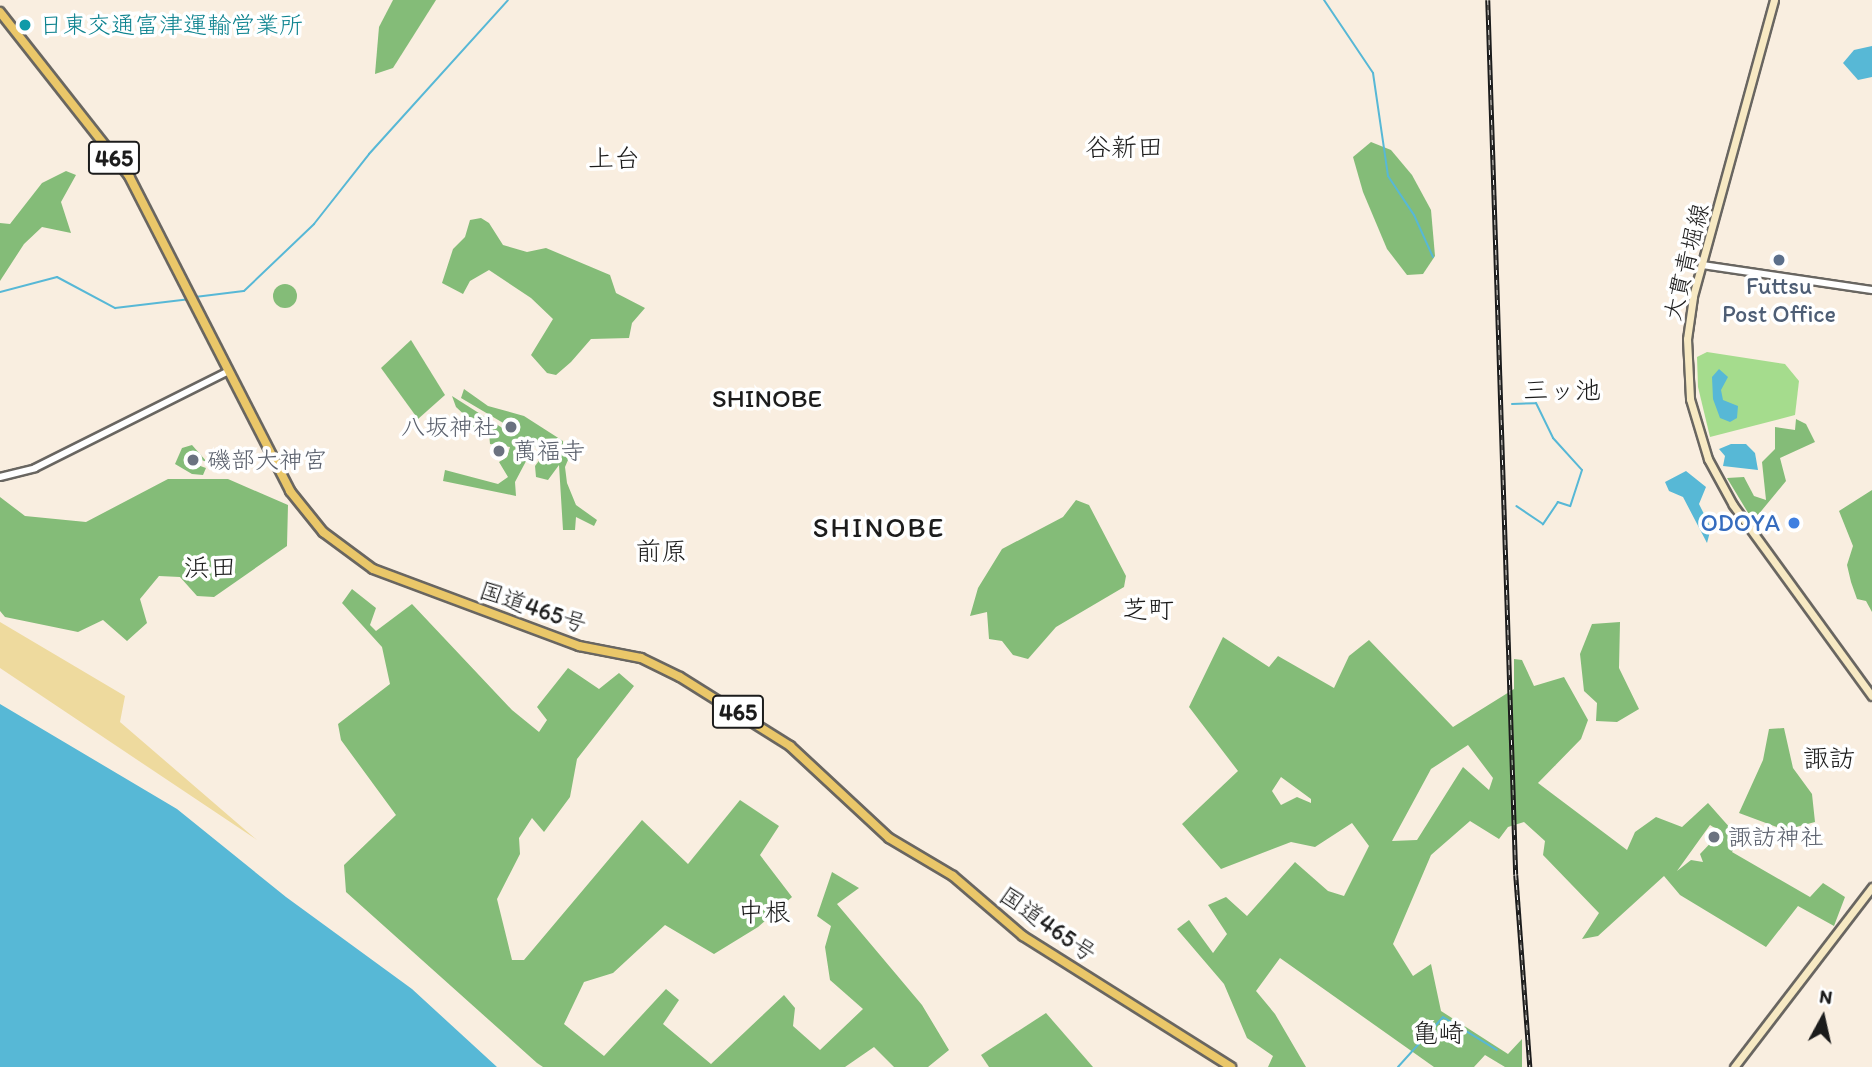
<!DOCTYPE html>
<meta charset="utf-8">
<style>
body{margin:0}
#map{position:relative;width:1872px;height:1067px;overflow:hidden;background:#f9eee0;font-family:Itim,"Klee One",sans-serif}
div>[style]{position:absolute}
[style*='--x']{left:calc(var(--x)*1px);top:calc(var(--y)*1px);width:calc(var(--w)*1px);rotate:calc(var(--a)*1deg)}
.green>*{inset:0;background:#a5dc8d}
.forest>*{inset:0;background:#84bc78}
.round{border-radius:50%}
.sand>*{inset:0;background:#eeda9e}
.water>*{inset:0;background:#57b8d6}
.stream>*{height:2px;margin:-1px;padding:0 1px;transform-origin:1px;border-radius:1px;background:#57b8d6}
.roads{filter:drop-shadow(2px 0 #696661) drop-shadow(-2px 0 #696661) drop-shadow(0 2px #696661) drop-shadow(0 -2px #696661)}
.tertiary>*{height:6px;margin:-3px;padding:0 3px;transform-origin:3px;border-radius:3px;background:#fff}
.secondary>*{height:7px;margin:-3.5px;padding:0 3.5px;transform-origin:3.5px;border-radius:3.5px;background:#f7e9c3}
.trunk>*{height:8px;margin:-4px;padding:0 4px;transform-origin:4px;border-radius:4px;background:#eac769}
.rail>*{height:4.5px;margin-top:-2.25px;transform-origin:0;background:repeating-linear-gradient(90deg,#fff 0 5px,#1c1c1c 0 10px);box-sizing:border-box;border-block:2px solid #1c1c1c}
.dots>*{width:19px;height:19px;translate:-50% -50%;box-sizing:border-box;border:4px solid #fff;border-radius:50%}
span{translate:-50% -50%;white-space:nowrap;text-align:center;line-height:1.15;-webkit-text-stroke:7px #fff;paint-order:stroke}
.shield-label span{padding:2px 5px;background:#fff;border:2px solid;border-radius:5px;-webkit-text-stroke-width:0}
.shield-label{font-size:23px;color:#1c1c1c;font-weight:700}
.culture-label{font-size:24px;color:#0d838f}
.left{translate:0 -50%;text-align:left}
.street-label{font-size:24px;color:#1c1c1c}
.service-label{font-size:24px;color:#4e5e75}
.worship-label{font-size:24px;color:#5b616d}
.right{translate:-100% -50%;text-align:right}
.shop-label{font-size:24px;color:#366cbe}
.neighbourhood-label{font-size:26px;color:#1c1c1c}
.quarter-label{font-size:28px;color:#1c1c1c;letter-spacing:2px}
.north{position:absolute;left:1788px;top:983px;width:70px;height:70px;-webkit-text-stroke:5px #fff;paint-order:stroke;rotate:8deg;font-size:19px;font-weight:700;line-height:28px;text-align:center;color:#1c1c1c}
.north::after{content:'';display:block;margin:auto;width:24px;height:32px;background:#1c1c1c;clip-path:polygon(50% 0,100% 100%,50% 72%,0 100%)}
</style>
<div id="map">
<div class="green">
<div style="clip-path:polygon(1707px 352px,1785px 364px,1799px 381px,1795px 415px,1710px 437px,1698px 387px,1697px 357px)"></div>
</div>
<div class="forest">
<div style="clip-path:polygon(393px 0,436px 0,393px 68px,375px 74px,379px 27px)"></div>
<div style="clip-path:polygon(1371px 142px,1391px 150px,1412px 175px,1431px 210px,1435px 256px,1423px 274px,1407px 275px,1387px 249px,1363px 192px,1353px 157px)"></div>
<div style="clip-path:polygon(66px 171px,76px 175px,61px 202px,71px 233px,42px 227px,24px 244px,0 281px,0 223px,10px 224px,42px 183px)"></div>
<div style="clip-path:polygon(481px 218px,489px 223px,503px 245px,527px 252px,546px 248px,610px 275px,616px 293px,645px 308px,632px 323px,629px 338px,591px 339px,571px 362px,556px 375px,547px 373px,531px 355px,553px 319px,531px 298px,489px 270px,470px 281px,463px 294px,442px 283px,453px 249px,465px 237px,470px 220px)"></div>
<div class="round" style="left:273px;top:284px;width:24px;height:24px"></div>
<div style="clip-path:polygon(411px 340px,445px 395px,418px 419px,381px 368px)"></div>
<div style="clip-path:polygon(464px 389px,488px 406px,524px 416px,563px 441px,563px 445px,574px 446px,565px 467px,567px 483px,576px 505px,597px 520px,594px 526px,576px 517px,575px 530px,563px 530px,559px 465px,548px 480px,536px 477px,535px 466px,544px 454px,534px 446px,515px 482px,516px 496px,443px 481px,445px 470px,498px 484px,508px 477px,499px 462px,507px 457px,510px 447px,490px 444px,489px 433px,480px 425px,461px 434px,470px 420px,456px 407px,452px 396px,504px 429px,517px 431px,461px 398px)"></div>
<div style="clip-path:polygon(1796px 419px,1806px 424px,1815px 442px,1780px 458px,1786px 481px,1753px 521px,1727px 478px,1744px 477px,1754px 496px,1766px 500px,1762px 462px,1775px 449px,1775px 427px,1795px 430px)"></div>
<div style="clip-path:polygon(192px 445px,207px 462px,193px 457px,189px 462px,206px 468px,203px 475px,192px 474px,175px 464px,182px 448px)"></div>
<div style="clip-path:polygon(168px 479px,228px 479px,288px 505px,287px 546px,214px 597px,197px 596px,180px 577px,159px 576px,140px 599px,147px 623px,127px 641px,103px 620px,78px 632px,5px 617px,0 611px,0 497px,25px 516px,86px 522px)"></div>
<div style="clip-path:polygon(1872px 490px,1872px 612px,1866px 601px,1857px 599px,1851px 582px,1847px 565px,1853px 546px,1839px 511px)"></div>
<div style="clip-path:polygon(1076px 500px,1089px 505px,1126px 576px,1124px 587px,1056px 627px,1028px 659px,1013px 655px,1002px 641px,989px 639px,987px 612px,970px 616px,978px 588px,1002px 549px,1063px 517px)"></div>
<div style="clip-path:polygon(352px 589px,376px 608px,370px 625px,376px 631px,412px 604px,512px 710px,539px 732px,547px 720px,537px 707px,568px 668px,599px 689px,619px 673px,634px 686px,577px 759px,570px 797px,544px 832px,532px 818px,519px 838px,520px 854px,497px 899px,512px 960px,524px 960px,642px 820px,688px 864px,740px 800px,779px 826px,760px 855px,792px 897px,758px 927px,714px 954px,665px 925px,613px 973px,584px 982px,564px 1024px,604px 1056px,666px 989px,679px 1000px,663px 1024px,711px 1064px,784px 995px,795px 1008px,793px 1026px,820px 1050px,863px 1009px,830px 980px,825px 947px,831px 926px,817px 916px,832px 872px,859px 888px,837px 904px,922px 1005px,949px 1050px,928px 1067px,894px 1067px,874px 1047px,845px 1067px,543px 1067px,537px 1063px,346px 892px,344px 865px,396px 815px,341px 740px,338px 724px,390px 684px,382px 647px,342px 603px)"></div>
<div style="clip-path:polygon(1620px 622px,1619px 668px,1639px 709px,1617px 722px,1596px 721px,1597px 703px,1584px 691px,1580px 654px,1592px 624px)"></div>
<div style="clip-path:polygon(evenodd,1223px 637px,1269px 667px,1278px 656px,1334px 688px,1349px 656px,1369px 640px,1453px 727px,1514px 689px,1514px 659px,1522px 660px,1534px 686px,1564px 677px,1588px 720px,1581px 739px,1538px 783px,1627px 850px,1635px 832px,1656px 817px,1682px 827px,1708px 803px,1739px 838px,1732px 852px,1810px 897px,1823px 883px,1845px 897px,1834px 926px,1798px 906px,1766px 947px,1680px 895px,1664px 876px,1598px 936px,1582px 939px,1599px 913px,1543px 855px,1545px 841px,1524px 822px,1508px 827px,1499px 839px,1470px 821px,1431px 855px,1393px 944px,1413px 976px,1431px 964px,1441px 1011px,1508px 1054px,1522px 1039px,1522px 1067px,1505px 1067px,1485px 1055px,1474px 1067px,1434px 1067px,1280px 958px,1256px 991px,1275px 1014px,1306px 1067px,1268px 1067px,1273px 1056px,1247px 1038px,1224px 984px,1177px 929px,1189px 920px,1213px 953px,1227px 934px,1208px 905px,1226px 897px,1247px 916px,1295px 862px,1328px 891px,1344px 896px,1369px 846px,1352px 823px,1315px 847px,1291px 842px,1221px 869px,1182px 824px,1238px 771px,1189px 707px,1223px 637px,1468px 745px,1493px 778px,1489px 790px,1463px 767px,1417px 840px,1392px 841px,1431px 769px,1468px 745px,1223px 637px,1281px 777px,1311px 799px,1311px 803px,1297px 797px,1281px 805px,1272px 791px,1281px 777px,1223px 637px,1710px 825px,1721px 832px,1700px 854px,1703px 862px,1691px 860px,1677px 871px,1710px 825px)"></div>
<div style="clip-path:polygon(1784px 728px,1793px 768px,1812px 794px,1815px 822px,1785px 830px,1739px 813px,1763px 760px,1769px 729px)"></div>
<div style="clip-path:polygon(1046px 1013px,1093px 1067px,989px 1067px,981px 1055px)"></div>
</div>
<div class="sand">
<div style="clip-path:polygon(0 622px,125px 696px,120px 722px,257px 840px,0 668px)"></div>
</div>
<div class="water">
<div style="clip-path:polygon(1872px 46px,1872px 77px,1858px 80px,1843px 63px,1854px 50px)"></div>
<div style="clip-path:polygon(1719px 369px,1728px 377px,1721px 390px,1723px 400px,1738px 406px,1737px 418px,1730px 422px,1720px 418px,1713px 399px,1712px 377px)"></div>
<div style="clip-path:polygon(1731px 444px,1746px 444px,1755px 453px,1758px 470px,1723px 466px,1725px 456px,1719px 449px)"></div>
<div style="clip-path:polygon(1686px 471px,1706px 487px,1699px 504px,1711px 528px,1707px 543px,1683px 497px,1669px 491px,1665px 482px)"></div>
<div style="clip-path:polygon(0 704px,177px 809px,286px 897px,412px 989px,497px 1067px,0 1067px)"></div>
</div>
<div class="stream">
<div style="--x:1324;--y:0;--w:88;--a:56.1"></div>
<div style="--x:1373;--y:73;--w:104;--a:81.7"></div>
<div style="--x:1388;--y:176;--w:47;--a:56.3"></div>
<div style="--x:1414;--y:215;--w:46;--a:65.7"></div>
<div style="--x:0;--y:292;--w:59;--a:-14.7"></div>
<div style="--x:57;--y:277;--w:66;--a:28.1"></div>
<div style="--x:115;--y:308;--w:76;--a:-6.8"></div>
<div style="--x:195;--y:297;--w:49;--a:-7"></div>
<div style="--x:244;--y:291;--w:97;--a:-43.7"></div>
<div style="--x:314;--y:224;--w:89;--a:-51.8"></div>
<div style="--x:369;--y:154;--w:207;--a:-47.9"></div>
<div style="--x:1512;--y:404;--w:24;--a:-2"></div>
<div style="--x:1536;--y:403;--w:39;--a:64"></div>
<div style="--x:1553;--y:438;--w:43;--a:47.8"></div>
<div style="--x:1582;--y:470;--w:38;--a:108"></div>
<div style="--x:1570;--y:506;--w:13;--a:-162"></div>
<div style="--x:1558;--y:502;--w:27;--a:124"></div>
<div style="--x:1543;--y:524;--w:32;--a:-146"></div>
<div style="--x:1398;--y:1067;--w:67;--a:-48"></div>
<div style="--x:1443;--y:1017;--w:63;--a:31.4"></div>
</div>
<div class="roads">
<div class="tertiary">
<div style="--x:1702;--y:265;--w:172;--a:8.4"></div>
<div style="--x:0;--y:477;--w:36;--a:-14"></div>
<div style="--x:35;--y:468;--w:217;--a:-26.6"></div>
</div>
<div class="secondary">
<div style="--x:1774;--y:0;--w:308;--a:105.3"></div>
<div style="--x:1693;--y:297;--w:42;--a:98.1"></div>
<div style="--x:1687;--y:339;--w:60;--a:87.1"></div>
<div style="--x:1690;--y:399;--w:63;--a:73.3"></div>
<div style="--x:1708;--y:459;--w:52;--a:61.5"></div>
<div style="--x:1733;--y:505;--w:236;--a:54"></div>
<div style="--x:1734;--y:1067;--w:227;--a:-52.5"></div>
</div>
<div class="trunk">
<div style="--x:0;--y:12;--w:209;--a:51.8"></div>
<div style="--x:129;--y:176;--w:354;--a:62.9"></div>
<div style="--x:290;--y:491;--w:53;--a:51.2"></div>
<div style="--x:323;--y:532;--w:62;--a:36.5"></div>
<div style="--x:373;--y:569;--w:220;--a:20.5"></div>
<div style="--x:579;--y:646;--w:63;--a:11"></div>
<div style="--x:641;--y:658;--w:43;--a:26"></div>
<div style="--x:680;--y:677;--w:130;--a:32.1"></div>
<div style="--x:790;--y:746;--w:135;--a:42.9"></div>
<div style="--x:889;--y:838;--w:74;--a:30.7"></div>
<div style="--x:953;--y:876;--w:92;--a:40.6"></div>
<div style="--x:1023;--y:936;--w:246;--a:32.2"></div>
</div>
</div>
<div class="rail">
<div style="--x:1488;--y:0;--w:875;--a:88.17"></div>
<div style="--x:1516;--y:875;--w:193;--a:85.8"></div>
</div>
<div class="dots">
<div style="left:25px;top:25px;background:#0f9aa8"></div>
<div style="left:1779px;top:260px;background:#5c6f8a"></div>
<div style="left:511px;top:427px;background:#6b7280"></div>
<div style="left:499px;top:451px;background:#6b7280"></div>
<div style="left:193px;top:460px;background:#6b7280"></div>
<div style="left:1794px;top:523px;background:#3f7fe0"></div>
<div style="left:1714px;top:837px;background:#6b7280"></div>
</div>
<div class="shield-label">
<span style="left:114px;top:158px">465</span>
<span style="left:738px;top:712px">465</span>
</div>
<div class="culture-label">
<span class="left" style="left:39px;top:25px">日東交通富津運輸営業所</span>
</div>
<div class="street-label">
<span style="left:1686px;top:262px;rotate:-76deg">大貫青堀線</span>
<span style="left:533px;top:607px;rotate:19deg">国道465号</span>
<span style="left:1048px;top:924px;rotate:35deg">国道465号</span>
</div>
<div class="service-label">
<span style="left:1779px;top:300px">Futtsu<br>Post Office</span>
</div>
<div class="worship-label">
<span class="right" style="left:497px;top:427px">八坂神社</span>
<span class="left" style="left:513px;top:451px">萬福寺</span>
<span class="left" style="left:207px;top:460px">磯部大神宮</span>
<span class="left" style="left:1728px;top:837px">諏訪神社</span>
</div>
<div class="shop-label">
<span class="right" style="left:1780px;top:523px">ODOYA</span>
</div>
<div class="neighbourhood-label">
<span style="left:1124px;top:148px">谷新田</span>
<span style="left:614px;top:159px">上台</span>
<span style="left:1562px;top:391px">三ッ池</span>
<span style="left:767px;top:399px">SHINOBE</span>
<span style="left:661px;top:552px">前原</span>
<span style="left:210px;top:568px">浜田</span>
<span style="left:1148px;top:610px">芝町</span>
<span style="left:1829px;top:759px">諏訪</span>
<span style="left:764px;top:913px">中根</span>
<span style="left:1438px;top:1034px">亀崎</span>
</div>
<div class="quarter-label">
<span style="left:879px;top:527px">SHINOBE</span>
</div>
<div class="north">N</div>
</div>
